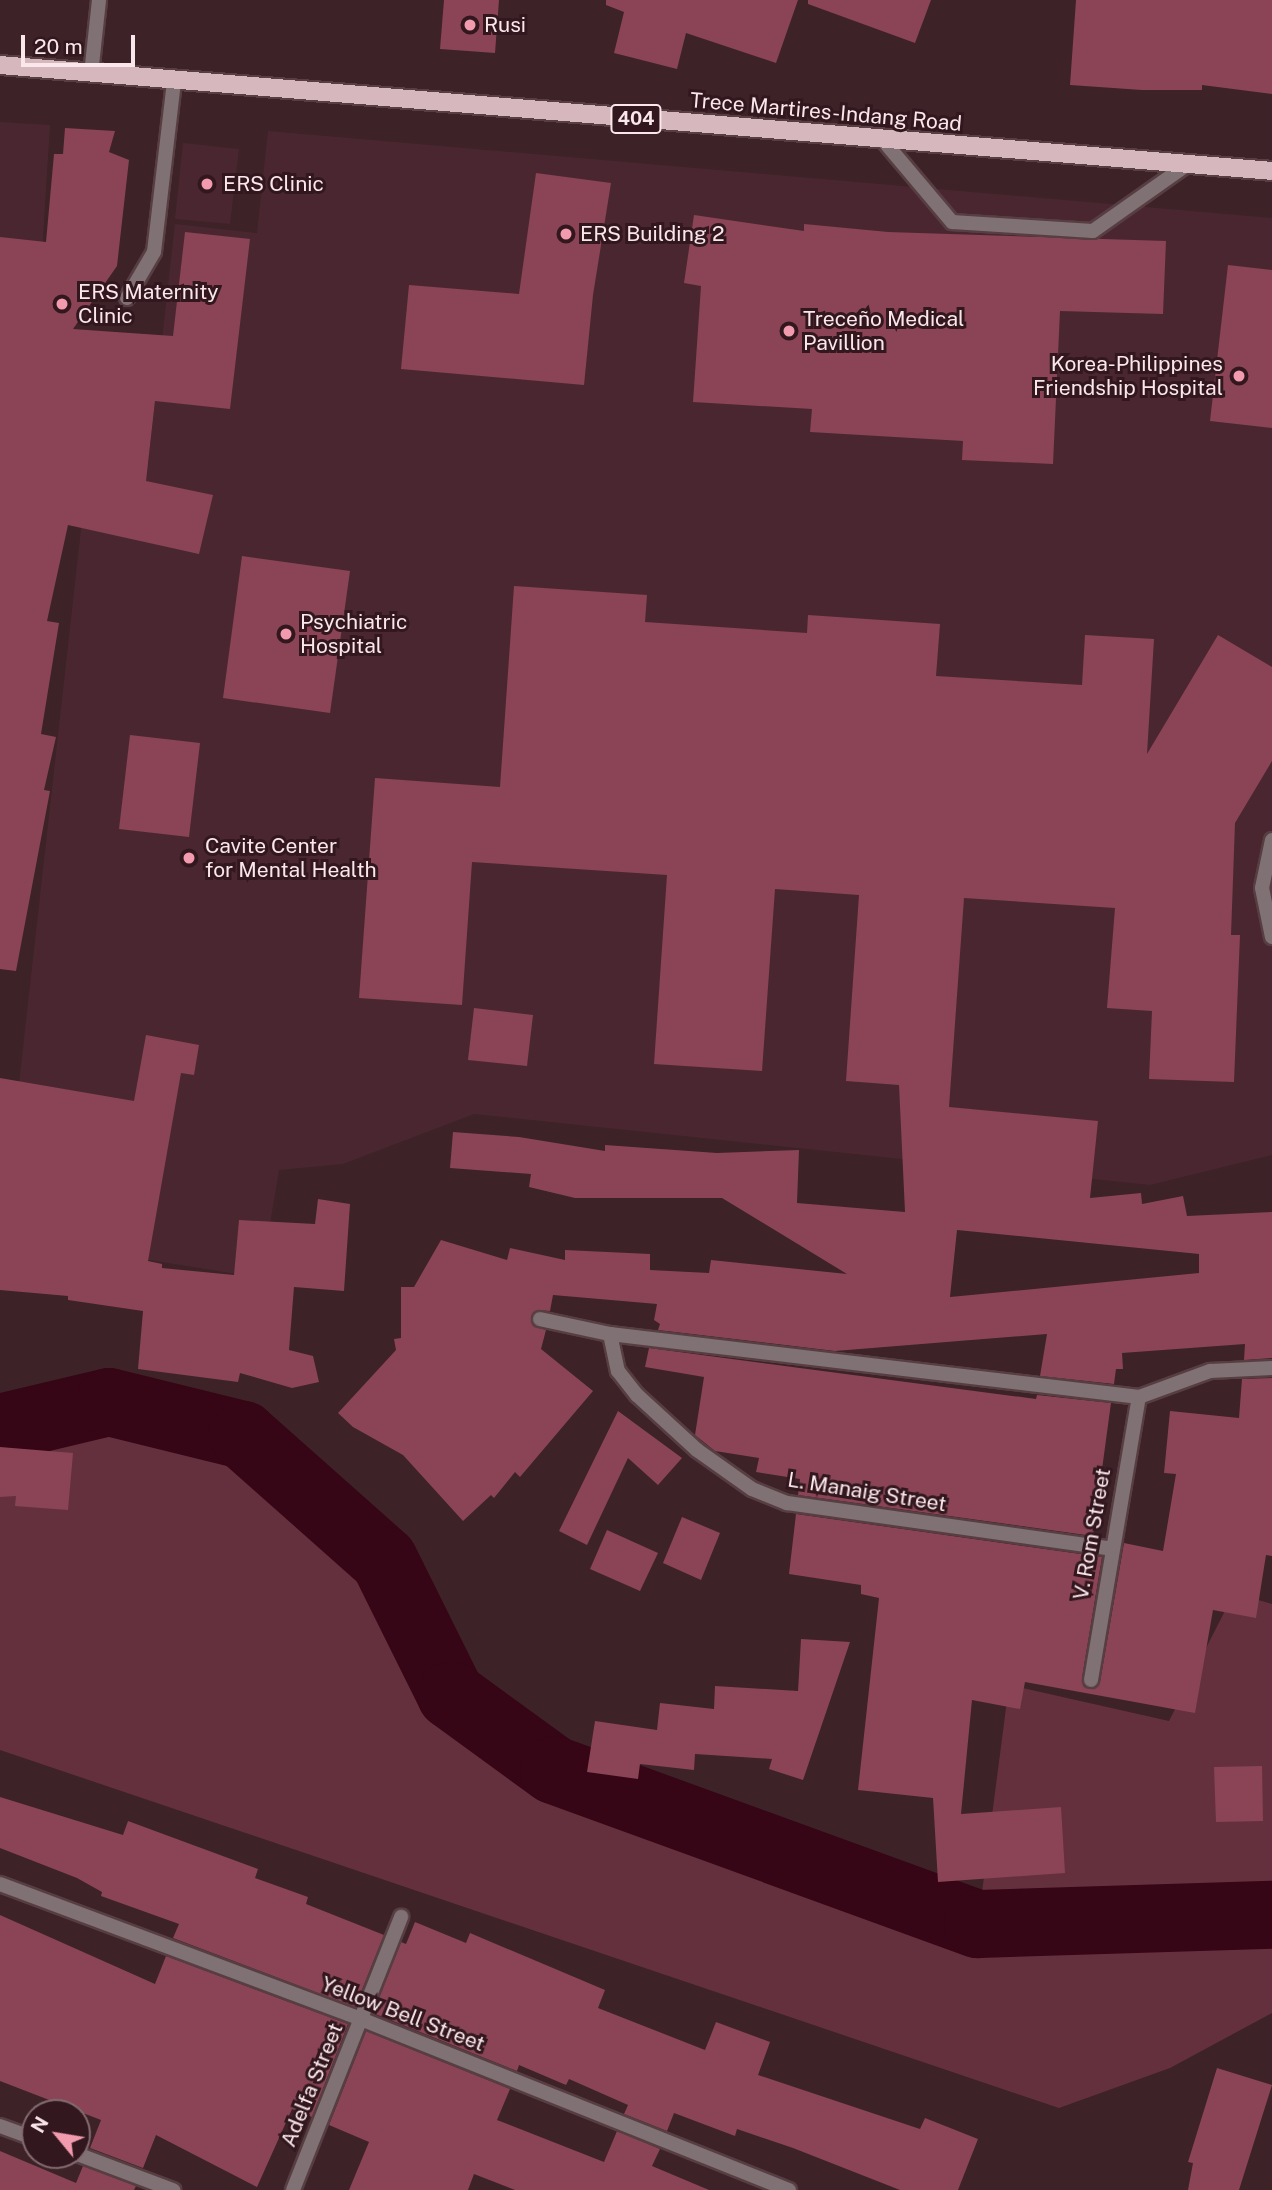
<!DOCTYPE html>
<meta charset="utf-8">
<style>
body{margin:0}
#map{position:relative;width:1272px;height:2190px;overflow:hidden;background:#3d2228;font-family:"Public Sans",sans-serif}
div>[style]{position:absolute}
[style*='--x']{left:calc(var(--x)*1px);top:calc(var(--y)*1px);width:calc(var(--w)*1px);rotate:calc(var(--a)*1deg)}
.built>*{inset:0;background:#4a2730}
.green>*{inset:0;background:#64303d}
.river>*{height:68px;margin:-34px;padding:0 34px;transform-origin:34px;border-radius:34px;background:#360516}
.building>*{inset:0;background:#8a4456}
.roads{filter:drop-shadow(2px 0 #573e43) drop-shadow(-2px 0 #573e43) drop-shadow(0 2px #573e43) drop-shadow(0 -2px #573e43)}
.service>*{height:14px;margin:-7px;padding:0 7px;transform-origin:7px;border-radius:7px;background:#807174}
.minor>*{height:14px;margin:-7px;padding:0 7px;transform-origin:7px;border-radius:7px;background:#807174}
.primary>*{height:18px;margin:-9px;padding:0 9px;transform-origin:9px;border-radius:9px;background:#d6b7bd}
.dots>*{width:19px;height:19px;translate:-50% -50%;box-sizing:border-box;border:4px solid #32181e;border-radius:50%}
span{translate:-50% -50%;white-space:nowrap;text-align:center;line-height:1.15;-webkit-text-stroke:6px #32181e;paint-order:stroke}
.shield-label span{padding:2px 5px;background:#32181e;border:2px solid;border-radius:5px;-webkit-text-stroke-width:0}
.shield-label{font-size:19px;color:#fae7eb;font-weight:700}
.poi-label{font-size:21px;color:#fae7eb}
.left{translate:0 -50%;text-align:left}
.right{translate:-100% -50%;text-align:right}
.street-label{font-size:21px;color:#fae7eb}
.north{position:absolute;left:21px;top:2099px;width:70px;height:70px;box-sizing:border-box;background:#32181e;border:2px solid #826b70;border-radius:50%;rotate:300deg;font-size:19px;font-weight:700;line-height:28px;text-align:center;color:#fae7eb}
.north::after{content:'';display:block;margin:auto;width:24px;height:32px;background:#f29aae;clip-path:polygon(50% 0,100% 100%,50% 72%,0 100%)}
.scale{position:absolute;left:21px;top:35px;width:114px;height:32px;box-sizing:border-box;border:4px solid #fae7eb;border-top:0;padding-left:9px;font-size:21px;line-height:24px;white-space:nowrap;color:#fae7eb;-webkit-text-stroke:5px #32181e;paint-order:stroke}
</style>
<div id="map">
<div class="built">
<div style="clip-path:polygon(0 122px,50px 125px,30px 444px,0 436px)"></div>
<div style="clip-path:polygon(268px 131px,1272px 218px,1272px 1155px,1150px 1185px,474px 1114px,343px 1164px,279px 1170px,261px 1278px,2px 1236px,89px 458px,148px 464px,175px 224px,257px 233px)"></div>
<div style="clip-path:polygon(183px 143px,239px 149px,230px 224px,175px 219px)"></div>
</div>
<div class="green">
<div style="clip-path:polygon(109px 1402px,243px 1436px,384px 1560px,452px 1695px,554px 1770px,978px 1923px,1009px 1685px,1169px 1721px,1234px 1593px,1272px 1604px,1272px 2013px,1170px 2068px,1059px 2108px,0 1750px,0 1430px)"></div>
</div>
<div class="river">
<div style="--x:0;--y:1428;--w:112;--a:-13.4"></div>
<div style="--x:109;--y:1402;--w:138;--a:13.8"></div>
<div style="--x:243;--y:1435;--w:188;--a:41.6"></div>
<div style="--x:384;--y:1560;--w:151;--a:63.6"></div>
<div style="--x:451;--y:1695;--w:127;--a:36.1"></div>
<div style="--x:554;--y:1770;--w:451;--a:20"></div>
<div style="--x:978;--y:1924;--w:294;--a:-1.8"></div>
</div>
<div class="building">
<div style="clip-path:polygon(444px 0,499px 0,495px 53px,440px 49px)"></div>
<div style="clip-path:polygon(606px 0,798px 0,776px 63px,686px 33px,677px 69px,614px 53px,624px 12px,606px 5px)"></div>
<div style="clip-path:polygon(808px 0,931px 0,915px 43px,808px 4px)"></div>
<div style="clip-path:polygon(1076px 0,1272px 0,1272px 94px,1202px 85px,1202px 90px,1142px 90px,1070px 85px)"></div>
<div style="clip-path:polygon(65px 128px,115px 131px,109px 152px,129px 160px,117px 266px,73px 329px,173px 336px,185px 232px,250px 239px,230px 409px,155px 401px,146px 481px,213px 495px,199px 554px,68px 525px,47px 621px,59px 623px,41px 734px,56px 737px,44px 790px,50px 791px,16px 971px,0 969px,0 237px,46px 242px,54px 154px,63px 154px)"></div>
<div style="clip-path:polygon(536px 173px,611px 183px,593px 295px,584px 385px,401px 369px,409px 285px,519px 294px)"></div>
<div style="clip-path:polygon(694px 215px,804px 231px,804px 224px,888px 232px,1166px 241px,1163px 314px,1060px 311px,1053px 464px,962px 460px,963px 441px,810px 432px,812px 409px,693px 402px,701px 286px,684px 283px)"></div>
<div style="clip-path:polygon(1228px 265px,1272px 270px,1272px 428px,1210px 421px)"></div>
<div style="clip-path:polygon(242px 556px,350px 571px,330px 713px,223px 698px)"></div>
<div style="clip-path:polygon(evenodd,514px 586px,647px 595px,645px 622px,807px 633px,808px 615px,940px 624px,936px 676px,1082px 685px,1085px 635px,1154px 639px,1147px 754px,1218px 635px,1272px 667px,1272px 761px,1235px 823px,1231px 935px,1240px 935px,1234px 1082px,1149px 1079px,1152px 1011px,1107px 1008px,1115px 908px,964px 898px,949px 1107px,1098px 1121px,1090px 1198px,1141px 1193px,1142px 1204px,1183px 1196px,1187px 1216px,1272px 1212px,1272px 1358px,1244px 1360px,1245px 1344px,1122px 1353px,1123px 1369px,1116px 1369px,1114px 1384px,1040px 1376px,1047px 1334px,835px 1351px,658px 1330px,660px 1324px,654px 1320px,657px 1304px,553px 1295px,550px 1311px,538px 1310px,531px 1316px,533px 1326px,546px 1330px,541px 1349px,593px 1391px,520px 1477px,515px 1472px,494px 1498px,491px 1495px,463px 1521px,403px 1455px,353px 1427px,338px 1413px,396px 1350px,394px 1339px,401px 1338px,401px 1287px,414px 1287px,441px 1240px,507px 1260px,510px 1248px,565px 1260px,565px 1250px,650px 1254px,650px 1270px,709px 1273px,711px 1260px,847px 1274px,722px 1198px,575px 1198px,529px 1187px,531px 1174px,450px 1168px,453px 1132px,519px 1137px,605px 1151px,605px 1145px,717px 1153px,799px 1150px,797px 1203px,905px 1212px,899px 1085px,846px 1081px,859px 895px,775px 889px,762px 1071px,654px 1064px,667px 875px,472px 862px,462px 1005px,359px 998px,375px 778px,500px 787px,514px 586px,957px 1230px,1199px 1254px,1199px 1273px,950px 1297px,957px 1230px)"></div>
<div style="clip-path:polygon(130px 735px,200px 743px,189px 837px,119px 829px)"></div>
<div style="clip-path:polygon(474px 1008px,533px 1015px,527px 1066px,468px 1060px)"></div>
<div style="clip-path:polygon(146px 1035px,199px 1045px,194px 1075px,181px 1073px,148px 1261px,162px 1264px,162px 1268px,234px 1275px,239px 1220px,315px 1224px,318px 1199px,350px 1204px,344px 1291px,294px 1287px,289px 1350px,313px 1356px,319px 1382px,292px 1388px,240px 1373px,238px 1382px,138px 1369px,143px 1311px,68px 1300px,68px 1296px,0 1290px,0 1078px,134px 1101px)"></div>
<div style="clip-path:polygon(649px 1348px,1036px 1399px,1037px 1395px,1111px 1403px,1093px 1536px,798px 1495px,800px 1479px,756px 1472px,759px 1458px,715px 1451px,695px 1435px,704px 1377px,645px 1367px)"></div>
<div style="clip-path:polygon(1272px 1378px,1272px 1556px,1266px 1555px,1256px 1618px,1213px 1610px,1195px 1713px,1025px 1682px,1020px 1709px,972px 1700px,961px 1814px,1061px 1807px,1065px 1873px,938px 1882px,933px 1798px,858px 1790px,879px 1598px,861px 1594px,861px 1585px,789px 1574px,796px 1514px,1102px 1557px,1082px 1678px,1084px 1687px,1094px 1689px,1100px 1682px,1124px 1543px,1163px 1551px,1176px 1474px,1164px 1473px,1170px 1411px,1239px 1418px,1242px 1379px)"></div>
<div style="clip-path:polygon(618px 1411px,682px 1458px,658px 1485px,628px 1458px,587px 1545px,559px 1531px)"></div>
<div style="clip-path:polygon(0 1447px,73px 1453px,68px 1510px,15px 1506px,16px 1496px,0 1497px)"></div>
<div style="clip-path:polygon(682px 1517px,720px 1533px,701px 1580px,663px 1563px)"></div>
<div style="clip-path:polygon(607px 1530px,658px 1553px,640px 1591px,590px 1569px)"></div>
<div style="clip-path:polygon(801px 1639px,850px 1642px,803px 1780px,769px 1769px,772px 1759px,695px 1754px,694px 1770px,640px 1764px,638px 1779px,587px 1772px,595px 1721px,657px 1730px,660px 1703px,714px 1709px,715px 1686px,798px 1691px)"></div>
<div style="clip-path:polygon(1262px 1766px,1263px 1821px,1216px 1822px,1214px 1767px)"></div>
<div style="clip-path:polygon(0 1797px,123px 1835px,128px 1821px,174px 1838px,258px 1869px,255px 1878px,308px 1897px,306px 1904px,384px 1935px,355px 2007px,173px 1938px,179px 1924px,101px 1896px,102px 1892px,77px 1878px,0 1848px)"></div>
<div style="clip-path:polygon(0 1915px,155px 1984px,166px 1956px,348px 2024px,312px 2117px,292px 2109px,257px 2187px,156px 2135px,143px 2168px,90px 2148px,101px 2120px,0 2081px)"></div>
<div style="clip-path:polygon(415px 1922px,466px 1943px,470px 1933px,605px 1990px,598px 2008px,705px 2050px,716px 2022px,770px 2042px,758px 2075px,920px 2129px,925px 2118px,978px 2139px,958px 2190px,900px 2190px,793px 2148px,737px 2129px,735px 2136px,674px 2113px,667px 2131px,624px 2114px,628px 2105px,569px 2079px,566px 2085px,519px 2065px,517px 2071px,373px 2013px,401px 1942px,406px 1944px)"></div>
<div style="clip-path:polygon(366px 2031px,510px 2089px,497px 2120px,604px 2162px,617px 2131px,660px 2149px,652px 2166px,709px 2190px,515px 2190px,474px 2174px,468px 2190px,349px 2190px,369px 2142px,329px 2125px)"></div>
<div style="clip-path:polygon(1217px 2068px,1272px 2085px,1239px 2190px,1188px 2190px,1193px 2163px,1188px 2162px)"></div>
<div style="clip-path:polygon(0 2151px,76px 2183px,83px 2166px,136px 2186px,134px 2190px,0 2190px)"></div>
</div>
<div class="roads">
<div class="service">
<div style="--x:883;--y:140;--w:107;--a:49.9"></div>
<div style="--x:952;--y:222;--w:141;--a:3.7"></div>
<div style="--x:1093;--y:231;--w:116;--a:-35.2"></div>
<div style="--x:127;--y:298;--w:53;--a:-59.6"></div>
<div style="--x:154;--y:252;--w:172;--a:-83.3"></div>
<div style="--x:1272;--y:840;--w:49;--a:101.8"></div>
<div style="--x:1262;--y:888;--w:50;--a:78.5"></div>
</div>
<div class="minor">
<div style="--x:91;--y:74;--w:74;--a:-83.8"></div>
<div style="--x:540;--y:1319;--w:72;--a:12.1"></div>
<div style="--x:610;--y:1334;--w:533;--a:6.79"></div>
<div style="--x:1139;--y:1397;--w:76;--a:-20.1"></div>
<div style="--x:1210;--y:1371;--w:62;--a:-2.8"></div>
<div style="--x:610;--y:1334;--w:38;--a:78"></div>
<div style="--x:618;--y:1371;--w:31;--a:52"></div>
<div style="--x:637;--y:1395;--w:81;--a:42.5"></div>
<div style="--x:697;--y:1450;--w:67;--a:35.3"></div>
<div style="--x:752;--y:1489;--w:38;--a:22"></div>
<div style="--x:787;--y:1503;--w:325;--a:8"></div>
<div style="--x:1091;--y:1680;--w:287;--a:-80.4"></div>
<div style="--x:0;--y:1884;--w:385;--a:20.5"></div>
<div style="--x:361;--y:2019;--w:461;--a:21.8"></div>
<div style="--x:0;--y:2126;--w:37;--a:20"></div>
<div style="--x:77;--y:2154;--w:103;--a:20.6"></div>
<div style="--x:293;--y:2190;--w:294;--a:-68.4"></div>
</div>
<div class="primary">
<div style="--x:0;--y:65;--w:1276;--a:4.76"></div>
</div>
</div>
<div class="dots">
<div style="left:470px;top:25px;background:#f29aae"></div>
<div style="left:207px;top:184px;background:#f29aae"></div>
<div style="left:566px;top:234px;background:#f29aae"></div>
<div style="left:62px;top:304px;background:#f29aae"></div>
<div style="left:789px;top:331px;background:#f29aae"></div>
<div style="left:1239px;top:376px;background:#f29aae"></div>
<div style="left:286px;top:634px;background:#f29aae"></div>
<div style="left:189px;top:858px;background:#f29aae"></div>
</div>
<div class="shield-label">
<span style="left:636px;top:119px">404</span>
</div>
<div class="poi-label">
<span class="left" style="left:484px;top:25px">Rusi</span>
<span class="left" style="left:223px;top:184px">ERS Clinic</span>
<span class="left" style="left:580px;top:234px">ERS Building 2</span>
<span class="left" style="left:78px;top:304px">ERS Maternity<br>Clinic</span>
<span class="left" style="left:803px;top:331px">Treceño Medical<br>Pavillion</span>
<span class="right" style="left:1223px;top:376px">Korea-Philippines<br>Friendship Hospital</span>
<span class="left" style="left:300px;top:634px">Psychiatric<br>Hospital</span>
<span class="left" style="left:205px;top:858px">Cavite Center<br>for Mental Health</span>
</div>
<div class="street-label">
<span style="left:826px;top:112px;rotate:5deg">Trece Martires-Indang Road</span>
<span style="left:867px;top:1492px;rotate:9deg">L. Manaig Street</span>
<span style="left:1092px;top:1534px;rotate:-80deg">V. Rom Street</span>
<span style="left:403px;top:2014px;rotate:21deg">Yellow Bell Street</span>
<span style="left:312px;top:2085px;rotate:-68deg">Adelfa Street</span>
</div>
<div class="north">N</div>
<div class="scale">20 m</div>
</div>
